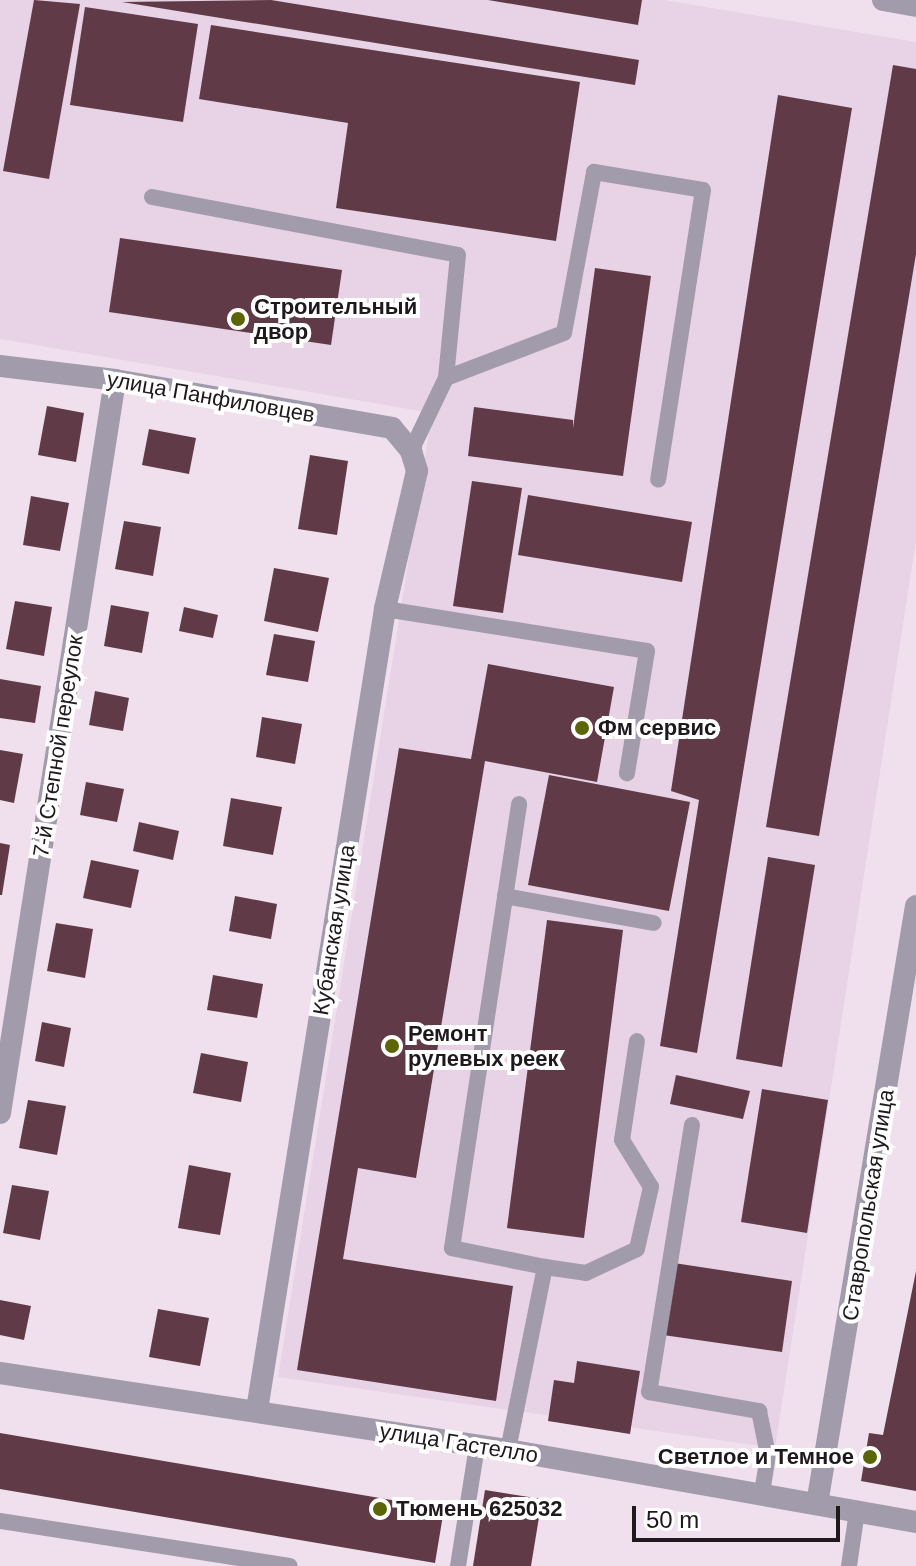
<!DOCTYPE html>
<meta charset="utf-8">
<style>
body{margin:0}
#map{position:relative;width:916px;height:1566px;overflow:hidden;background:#f0e0ee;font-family:Helvetica,sans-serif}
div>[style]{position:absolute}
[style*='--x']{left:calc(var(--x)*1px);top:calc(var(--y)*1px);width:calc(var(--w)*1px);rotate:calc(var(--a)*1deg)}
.built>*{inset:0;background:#e8d2e6}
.building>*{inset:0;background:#603a46}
.service>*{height:16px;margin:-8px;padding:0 8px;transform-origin:8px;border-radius:8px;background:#a19bac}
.minor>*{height:22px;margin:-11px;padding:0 11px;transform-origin:11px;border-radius:11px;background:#a19bac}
.dots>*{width:22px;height:22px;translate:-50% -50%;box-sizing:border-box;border:4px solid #fff;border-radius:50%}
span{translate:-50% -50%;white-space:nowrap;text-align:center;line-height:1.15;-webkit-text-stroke:8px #fff;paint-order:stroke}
.poi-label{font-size:22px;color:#1f191e;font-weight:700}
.left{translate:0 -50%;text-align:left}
.right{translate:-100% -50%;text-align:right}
.street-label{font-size:22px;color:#1f191e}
.scale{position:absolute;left:632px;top:1506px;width:208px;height:36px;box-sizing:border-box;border:4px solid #1f191e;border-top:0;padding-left:10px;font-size:24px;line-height:28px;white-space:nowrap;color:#1f191e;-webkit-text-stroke:6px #fff;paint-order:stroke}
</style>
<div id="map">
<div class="built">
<div style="clip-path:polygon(0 0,664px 0,916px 42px,916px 541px,775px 1448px,278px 1377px,432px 413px,0 339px)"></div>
</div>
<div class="building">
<div style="clip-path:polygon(34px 0,80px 4px,49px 179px,3px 171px)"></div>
<div style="clip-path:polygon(271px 0,639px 60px,635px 85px,122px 2px)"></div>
<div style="clip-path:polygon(488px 0,642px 0,638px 25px)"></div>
<div style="clip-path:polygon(85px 7px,198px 24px,183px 122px,70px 105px)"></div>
<div style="clip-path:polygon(211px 25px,580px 82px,556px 241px,336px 208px,348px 123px,199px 99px)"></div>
<div style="clip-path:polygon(893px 65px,916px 69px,916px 254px,819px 836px,766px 827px)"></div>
<div style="clip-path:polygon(778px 95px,852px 108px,697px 1053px,660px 1046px,699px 800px,671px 791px)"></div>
<div style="clip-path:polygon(120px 238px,342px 270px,331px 345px,109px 312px)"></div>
<div style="clip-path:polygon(595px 268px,651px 276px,623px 476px,468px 456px,474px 407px,573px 420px,573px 428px)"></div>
<div style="clip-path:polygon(47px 406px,84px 413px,76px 462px,38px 455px)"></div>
<div style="clip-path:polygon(149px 429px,196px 438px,189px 474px,142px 465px)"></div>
<div style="clip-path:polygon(310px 455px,348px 461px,337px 535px,298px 529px)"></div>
<div style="clip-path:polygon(472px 481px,522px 488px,503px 613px,453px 606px)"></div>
<div style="clip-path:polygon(528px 495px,692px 522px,682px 582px,518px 555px)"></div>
<div style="clip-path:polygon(31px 496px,69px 503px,60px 551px,23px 545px)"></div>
<div style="clip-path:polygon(124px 521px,161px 527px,153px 576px,115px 569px)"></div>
<div style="clip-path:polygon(274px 568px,329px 578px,318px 632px,264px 621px)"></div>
<div style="clip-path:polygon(15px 601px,52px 607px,44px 656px,6px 649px)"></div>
<div style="clip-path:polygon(111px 605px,149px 612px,142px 653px,104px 646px)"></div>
<div style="clip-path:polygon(184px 607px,218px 615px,213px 638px,179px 631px)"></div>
<div style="clip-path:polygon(274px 634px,315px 641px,308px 682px,266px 675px)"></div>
<div style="clip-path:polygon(488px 664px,614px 687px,597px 782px,485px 761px,416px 1178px,358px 1168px,343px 1259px,513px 1286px,496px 1401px,297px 1370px,399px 748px,471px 759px)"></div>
<div style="clip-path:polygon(0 679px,41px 686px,35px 723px,0 718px)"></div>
<div style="clip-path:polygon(95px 691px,129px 698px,123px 731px,89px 725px)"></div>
<div style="clip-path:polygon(262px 717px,302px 724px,295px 764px,256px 757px)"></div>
<div style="clip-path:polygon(0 750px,23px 754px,14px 803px,0 800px)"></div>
<div style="clip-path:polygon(549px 775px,690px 802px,669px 911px,528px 885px)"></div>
<div style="clip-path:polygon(86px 782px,124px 789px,117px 822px,80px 815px)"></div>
<div style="clip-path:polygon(231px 798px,282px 807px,273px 855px,223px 846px)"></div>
<div style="clip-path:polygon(139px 822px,179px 831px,173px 860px,133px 851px)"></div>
<div style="clip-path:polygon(0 843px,10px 845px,2px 895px,0 895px)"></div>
<div style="clip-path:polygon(768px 857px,815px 865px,782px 1067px,736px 1059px)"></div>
<div style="clip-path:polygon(91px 860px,139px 870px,131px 908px,83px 898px)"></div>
<div style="clip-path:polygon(235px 896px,277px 904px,271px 939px,229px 931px)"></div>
<div style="clip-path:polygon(547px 920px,623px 930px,584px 1238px,507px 1228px)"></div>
<div style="clip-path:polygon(56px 923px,93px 929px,85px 978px,47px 971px)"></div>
<div style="clip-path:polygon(213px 975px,263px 984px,257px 1018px,207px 1010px)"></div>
<div style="clip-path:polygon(42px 1022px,71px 1028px,64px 1067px,35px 1061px)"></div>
<div style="clip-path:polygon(201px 1053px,248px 1062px,241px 1102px,193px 1093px)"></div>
<div style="clip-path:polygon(676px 1075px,750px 1091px,743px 1119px,670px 1104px)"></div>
<div style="clip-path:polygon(762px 1089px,828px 1100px,807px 1233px,741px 1222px)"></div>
<div style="clip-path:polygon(28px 1100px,66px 1106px,57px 1155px,19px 1148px)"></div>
<div style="clip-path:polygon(189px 1165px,231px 1173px,220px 1235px,178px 1228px)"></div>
<div style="clip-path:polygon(12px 1185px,49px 1191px,40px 1240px,3px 1233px)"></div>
<div style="clip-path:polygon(674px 1263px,792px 1281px,782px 1352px,663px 1335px)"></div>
<div style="clip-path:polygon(916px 1271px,916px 1491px,861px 1481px,869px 1433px,883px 1435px)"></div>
<div style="clip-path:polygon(0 1300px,31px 1306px,24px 1340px,0 1335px)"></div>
<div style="clip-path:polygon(158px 1309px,209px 1318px,200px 1366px,149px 1357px)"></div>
<div style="clip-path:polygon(577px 1361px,640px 1371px,630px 1434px,548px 1421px,554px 1380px,574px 1383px)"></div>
<div style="clip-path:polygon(0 1433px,444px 1509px,435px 1563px,0 1489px)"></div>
<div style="clip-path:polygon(485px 1490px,542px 1499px,531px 1566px,473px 1566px)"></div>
</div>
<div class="service">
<div style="--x:152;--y:197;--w:311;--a:10.7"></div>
<div style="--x:458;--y:255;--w:124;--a:95.6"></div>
<div style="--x:411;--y:451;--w:81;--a:-64.4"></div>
<div style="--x:446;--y:378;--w:126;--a:-20.9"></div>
<div style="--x:564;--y:333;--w:164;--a:-79.4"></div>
<div style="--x:594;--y:172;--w:110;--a:9.4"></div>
<div style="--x:703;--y:190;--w:293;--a:98.8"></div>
<div style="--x:385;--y:609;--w:265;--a:9.1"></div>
<div style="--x:647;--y:651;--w:124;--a:99.3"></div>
<div style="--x:505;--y:896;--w:151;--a:10.3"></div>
<div style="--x:692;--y:1125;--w:270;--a:99.1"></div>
<div style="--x:649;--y:1392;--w:112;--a:9.8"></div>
<div style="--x:759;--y:1411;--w:45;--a:78.4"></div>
<div style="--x:768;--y:1455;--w:39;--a:99"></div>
<div style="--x:545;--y:1267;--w:41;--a:8.3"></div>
<div style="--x:586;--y:1273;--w:56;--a:-25.2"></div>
<div style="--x:637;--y:1249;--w:64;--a:-77.3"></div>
<div style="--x:651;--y:1187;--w:55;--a:-121.7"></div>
<div style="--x:622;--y:1140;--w:100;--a:-81.4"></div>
<div style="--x:508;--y:1450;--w:187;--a:-78.6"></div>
<div style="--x:545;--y:1267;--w:95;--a:-168.5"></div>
<div style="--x:452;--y:1248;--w:449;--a:-81.4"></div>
<div style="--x:0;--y:1521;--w:293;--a:8.8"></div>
<div style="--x:458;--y:1566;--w:121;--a:-81"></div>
<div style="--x:849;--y:1566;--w:56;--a:-81.7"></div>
</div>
<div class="minor">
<div style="--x:883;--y:0;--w:34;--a:10"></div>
<div style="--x:0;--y:366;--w:116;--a:6.9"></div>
<div style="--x:115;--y:380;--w:281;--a:9.8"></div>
<div style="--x:392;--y:428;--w:30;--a:50"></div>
<div style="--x:411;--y:451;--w:21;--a:73"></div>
<div style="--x:417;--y:471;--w:142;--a:103.1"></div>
<div style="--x:385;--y:609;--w:811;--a:99.08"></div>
<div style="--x:0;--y:1113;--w:742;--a:-81.08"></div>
<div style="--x:0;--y:1373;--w:514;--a:8.62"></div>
<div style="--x:508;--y:1450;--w:414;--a:10"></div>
<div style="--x:817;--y:1504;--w:606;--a:-80.6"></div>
</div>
<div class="dots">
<div style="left:238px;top:319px;background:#5b6507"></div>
<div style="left:582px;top:728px;background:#5b6507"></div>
<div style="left:392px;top:1046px;background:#5b6507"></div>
<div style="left:870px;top:1457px;background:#5b6507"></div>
<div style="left:380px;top:1509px;background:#5b6507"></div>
</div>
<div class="poi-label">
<span class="left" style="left:254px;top:319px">Строительный<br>двор</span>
<span class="left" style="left:598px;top:728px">Фм сервис</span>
<span class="left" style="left:408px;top:1046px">Ремонт<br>рулевых реек</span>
<span class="right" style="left:854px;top:1457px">Светлое и Темное</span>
<span class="left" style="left:396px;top:1509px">Тюмень 625032</span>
</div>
<div class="street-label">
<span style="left:211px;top:397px;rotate:10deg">улица Панфиловцев</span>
<span style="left:58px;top:746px;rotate:-81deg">7-й Степной переулок</span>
<span style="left:334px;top:930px;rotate:-81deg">Кубанская улица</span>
<span style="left:868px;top:1205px;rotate:-81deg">Ставропольская улица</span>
<span style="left:459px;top:1443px;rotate:9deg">улица Гастелло</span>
</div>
<div class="scale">50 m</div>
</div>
